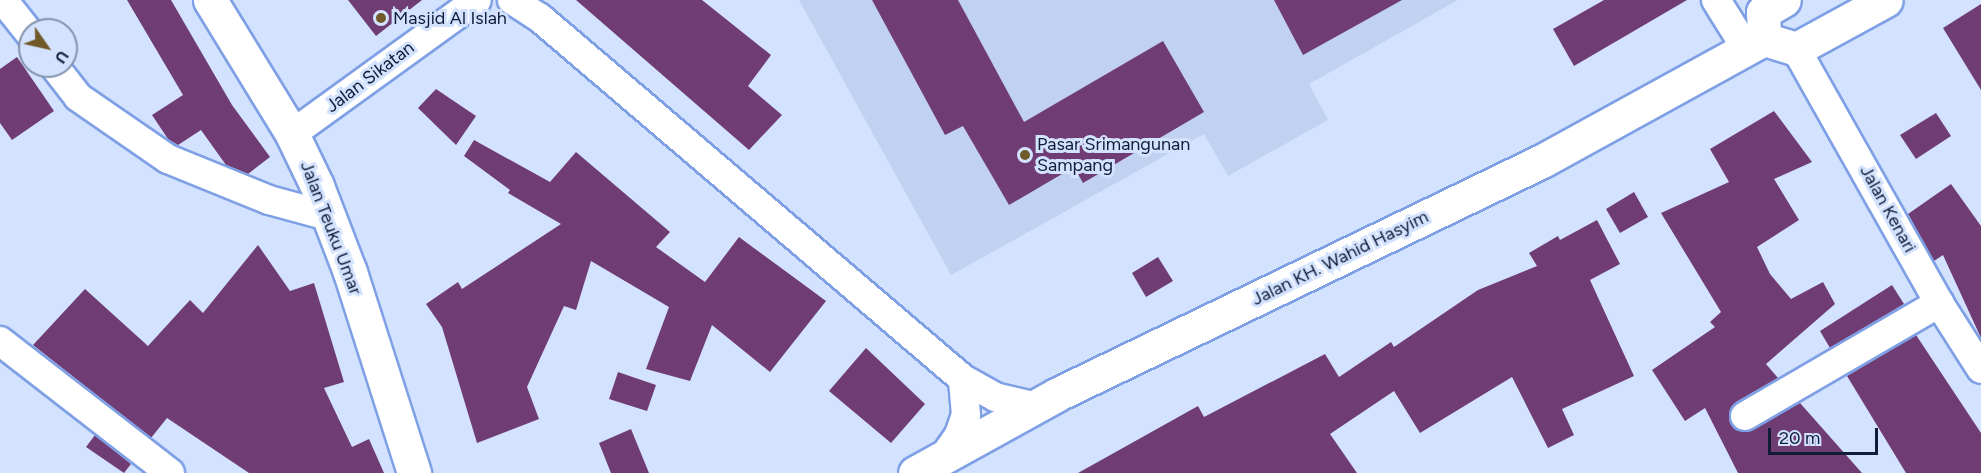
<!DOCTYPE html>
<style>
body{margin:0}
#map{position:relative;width:1981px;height:473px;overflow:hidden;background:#d3e2ff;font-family:Figtree,sans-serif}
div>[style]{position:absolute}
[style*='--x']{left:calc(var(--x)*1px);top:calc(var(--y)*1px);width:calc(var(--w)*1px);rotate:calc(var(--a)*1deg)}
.built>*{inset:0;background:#c1d1f0}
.building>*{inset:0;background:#703c74}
.roads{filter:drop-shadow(2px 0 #7fa0e5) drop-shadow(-2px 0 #7fa0e5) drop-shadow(0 2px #7fa0e5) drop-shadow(0 -2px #7fa0e5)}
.minor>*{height:28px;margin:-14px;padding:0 14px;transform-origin:14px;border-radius:14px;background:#fff}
.tertiary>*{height:33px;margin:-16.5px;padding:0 16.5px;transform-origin:16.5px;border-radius:16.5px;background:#fff}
.trunk>*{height:33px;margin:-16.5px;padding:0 16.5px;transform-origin:16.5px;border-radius:16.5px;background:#fff}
.dots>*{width:16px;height:16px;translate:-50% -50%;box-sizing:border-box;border:3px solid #d3e2ff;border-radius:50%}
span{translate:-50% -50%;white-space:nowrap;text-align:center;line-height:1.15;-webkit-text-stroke:6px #d3e2ff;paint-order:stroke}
.poi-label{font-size:18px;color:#111d37}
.left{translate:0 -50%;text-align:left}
.street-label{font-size:18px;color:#111d37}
.north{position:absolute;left:18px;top:18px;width:60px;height:60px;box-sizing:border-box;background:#d3e2ff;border:2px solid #8593af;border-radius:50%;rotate:124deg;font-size:16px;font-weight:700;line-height:24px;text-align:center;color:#111d37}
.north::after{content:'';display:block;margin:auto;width:21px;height:27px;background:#705a2a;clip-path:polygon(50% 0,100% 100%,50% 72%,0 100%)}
.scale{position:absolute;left:1768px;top:428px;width:110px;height:27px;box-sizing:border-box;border:3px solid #111d37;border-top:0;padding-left:8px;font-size:18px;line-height:21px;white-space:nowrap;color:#111d37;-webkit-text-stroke:4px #d3e2ff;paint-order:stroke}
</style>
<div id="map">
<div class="built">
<div style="clip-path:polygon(799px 0,1458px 0,1309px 84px,1328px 120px,1228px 176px,1204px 134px,951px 275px)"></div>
</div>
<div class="building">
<div style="clip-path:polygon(127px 0,171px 0,232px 105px,270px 157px,248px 174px,226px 165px,201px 130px,178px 145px,168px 139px,152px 115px,183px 95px)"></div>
<div style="clip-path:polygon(348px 0,422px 0,376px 36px)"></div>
<div style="clip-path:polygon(576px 0,702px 0,771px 55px,748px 86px,782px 115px,749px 150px)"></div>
<div style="clip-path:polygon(872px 0,958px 0,1024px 122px,1163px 41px,1204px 112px,1083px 183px,1074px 167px,1009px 205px,963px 126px,945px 135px)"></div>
<div style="clip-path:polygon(1274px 0,1402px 0,1303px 55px)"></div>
<div style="clip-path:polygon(1604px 0,1687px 0,1574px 66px,1553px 29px)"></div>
<div style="clip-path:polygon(1981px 4px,1981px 90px,1943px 28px)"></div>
<div style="clip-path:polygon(17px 57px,54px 111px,12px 140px,0 123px,0 69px)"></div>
<div style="clip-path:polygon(436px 89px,476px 116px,456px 145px,418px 108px)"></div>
<div style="clip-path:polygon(1774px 111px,1812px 162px,1774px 179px,1799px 220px,1757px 247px,1770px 274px,1791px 299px,1823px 282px,1835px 304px,1766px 364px,1778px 378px,1736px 402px,1729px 417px,1736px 430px,1746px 432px,1800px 403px,1862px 473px,1738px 473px,1705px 408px,1685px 421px,1652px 370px,1715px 327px,1710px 322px,1721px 312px,1661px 213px,1729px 182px,1710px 149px)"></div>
<div style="clip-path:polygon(1936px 113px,1951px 136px,1916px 159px,1900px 135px)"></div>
<div style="clip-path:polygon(474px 140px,550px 182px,576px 152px,670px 232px,656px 247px,705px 282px,739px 237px,826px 301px,770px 372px,712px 325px,690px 381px,646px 369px,669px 307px,591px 261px,576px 310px,564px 306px,527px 387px,539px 419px,477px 443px,442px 327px,426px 304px,458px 282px,462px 289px,561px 224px,508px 193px,510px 190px,464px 156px)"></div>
<div style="clip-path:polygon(1951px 184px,1981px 226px,1981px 338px,1943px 255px,1934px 261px,1908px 214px)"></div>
<div style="clip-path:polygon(1634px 192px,1648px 217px,1620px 233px,1606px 209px)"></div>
<div style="clip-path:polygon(1597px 220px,1620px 264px,1590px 280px,1634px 376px,1562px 409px,1574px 435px,1548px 448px,1512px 377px,1420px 433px,1394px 391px,1330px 434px,1357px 473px,1078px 473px,1198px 406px,1204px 417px,1325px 354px,1339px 377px,1391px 342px,1394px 347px,1478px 290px,1537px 266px,1529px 253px,1558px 236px,1560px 240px)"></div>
<div style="clip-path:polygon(258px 245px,290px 291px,314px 283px,344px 382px,324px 388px,352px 447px,369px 439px,384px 473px,249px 473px,167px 418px,151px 438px,33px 345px,85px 289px,148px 346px,190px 300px,203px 313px)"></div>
<div style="clip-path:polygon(1158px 257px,1173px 281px,1146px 297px,1132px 273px)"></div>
<div style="clip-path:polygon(1892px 285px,1904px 304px,1830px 348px,1820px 331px)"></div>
<div style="clip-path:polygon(1916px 335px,1981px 433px,1981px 473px,1906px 473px,1847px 376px)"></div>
<div style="clip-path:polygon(866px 348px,925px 404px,891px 443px,829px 391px)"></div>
<div style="clip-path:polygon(618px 372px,656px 385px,647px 411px,609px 399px)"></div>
<div style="clip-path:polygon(631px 429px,649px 473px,611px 473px,599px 443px)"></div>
<div style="clip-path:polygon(95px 435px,131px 464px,124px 473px,86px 447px)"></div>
</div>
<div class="roads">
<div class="minor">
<div style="--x:3;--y:0;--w:43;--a:51.5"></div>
<div style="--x:512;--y:0;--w:33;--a:33"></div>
<div style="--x:540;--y:18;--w:556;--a:40.48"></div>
<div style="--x:963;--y:379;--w:37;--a:29"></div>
<div style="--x:995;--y:397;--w:43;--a:13.4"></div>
<div style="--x:1716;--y:0;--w:57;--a:58"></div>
<div style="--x:1796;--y:49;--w:291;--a:60.6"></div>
<div style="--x:1939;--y:303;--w:78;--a:57.5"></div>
<div style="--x:54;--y:66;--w:39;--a:52"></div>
<div style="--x:78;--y:97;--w:109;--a:34.6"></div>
<div style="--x:168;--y:159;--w:109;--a:22.1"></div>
<div style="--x:269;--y:200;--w:61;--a:15.2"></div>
<div style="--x:292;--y:134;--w:228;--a:-35.9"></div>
<div style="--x:0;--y:341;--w:215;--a:37.8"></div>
<div style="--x:1745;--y:416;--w:225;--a:-30.2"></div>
<div style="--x:943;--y:458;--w:28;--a:-55"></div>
<div style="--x:959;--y:435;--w:21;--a:-71"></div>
<div style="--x:966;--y:415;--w:36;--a:-95"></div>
</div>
<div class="tertiary">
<div style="--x:210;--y:0;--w:157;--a:58.5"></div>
<div style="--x:292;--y:134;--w:58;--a:64.3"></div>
<div style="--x:317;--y:186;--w:92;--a:69"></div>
<div style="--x:350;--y:272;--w:211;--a:72.3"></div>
</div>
<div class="trunk">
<div style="--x:1764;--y:39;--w:27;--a:-92"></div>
<div style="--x:1763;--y:12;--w:24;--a:-30"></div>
<div style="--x:915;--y:473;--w:163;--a:-28.9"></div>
<div style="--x:1058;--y:394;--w:537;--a:-25.71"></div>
<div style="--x:1542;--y:161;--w:253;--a:-28.8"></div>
<div style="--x:1764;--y:39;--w:34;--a:17"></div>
<div style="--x:1796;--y:49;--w:102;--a:-28.6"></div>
</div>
</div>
<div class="dots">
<div style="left:381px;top:18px;background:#705a2a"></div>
<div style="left:1025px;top:155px;background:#705a2a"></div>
</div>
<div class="poi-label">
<span class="left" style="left:393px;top:18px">Masjid Al Islah</span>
<span class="left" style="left:1037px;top:155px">Pasar Srimangunan<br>Sampang</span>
</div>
<div class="street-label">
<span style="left:370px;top:77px;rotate:-37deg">Jalan Sikatan</span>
<span style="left:1888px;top:209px;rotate:61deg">Jalan Kenari</span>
<span style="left:331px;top:228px;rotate:69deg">Jalan Teuku Umar</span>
<span style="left:1340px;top:258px;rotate:-26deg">Jalan KH. Wahid Hasyim</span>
</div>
<div class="north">U</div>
<div class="scale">20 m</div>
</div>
